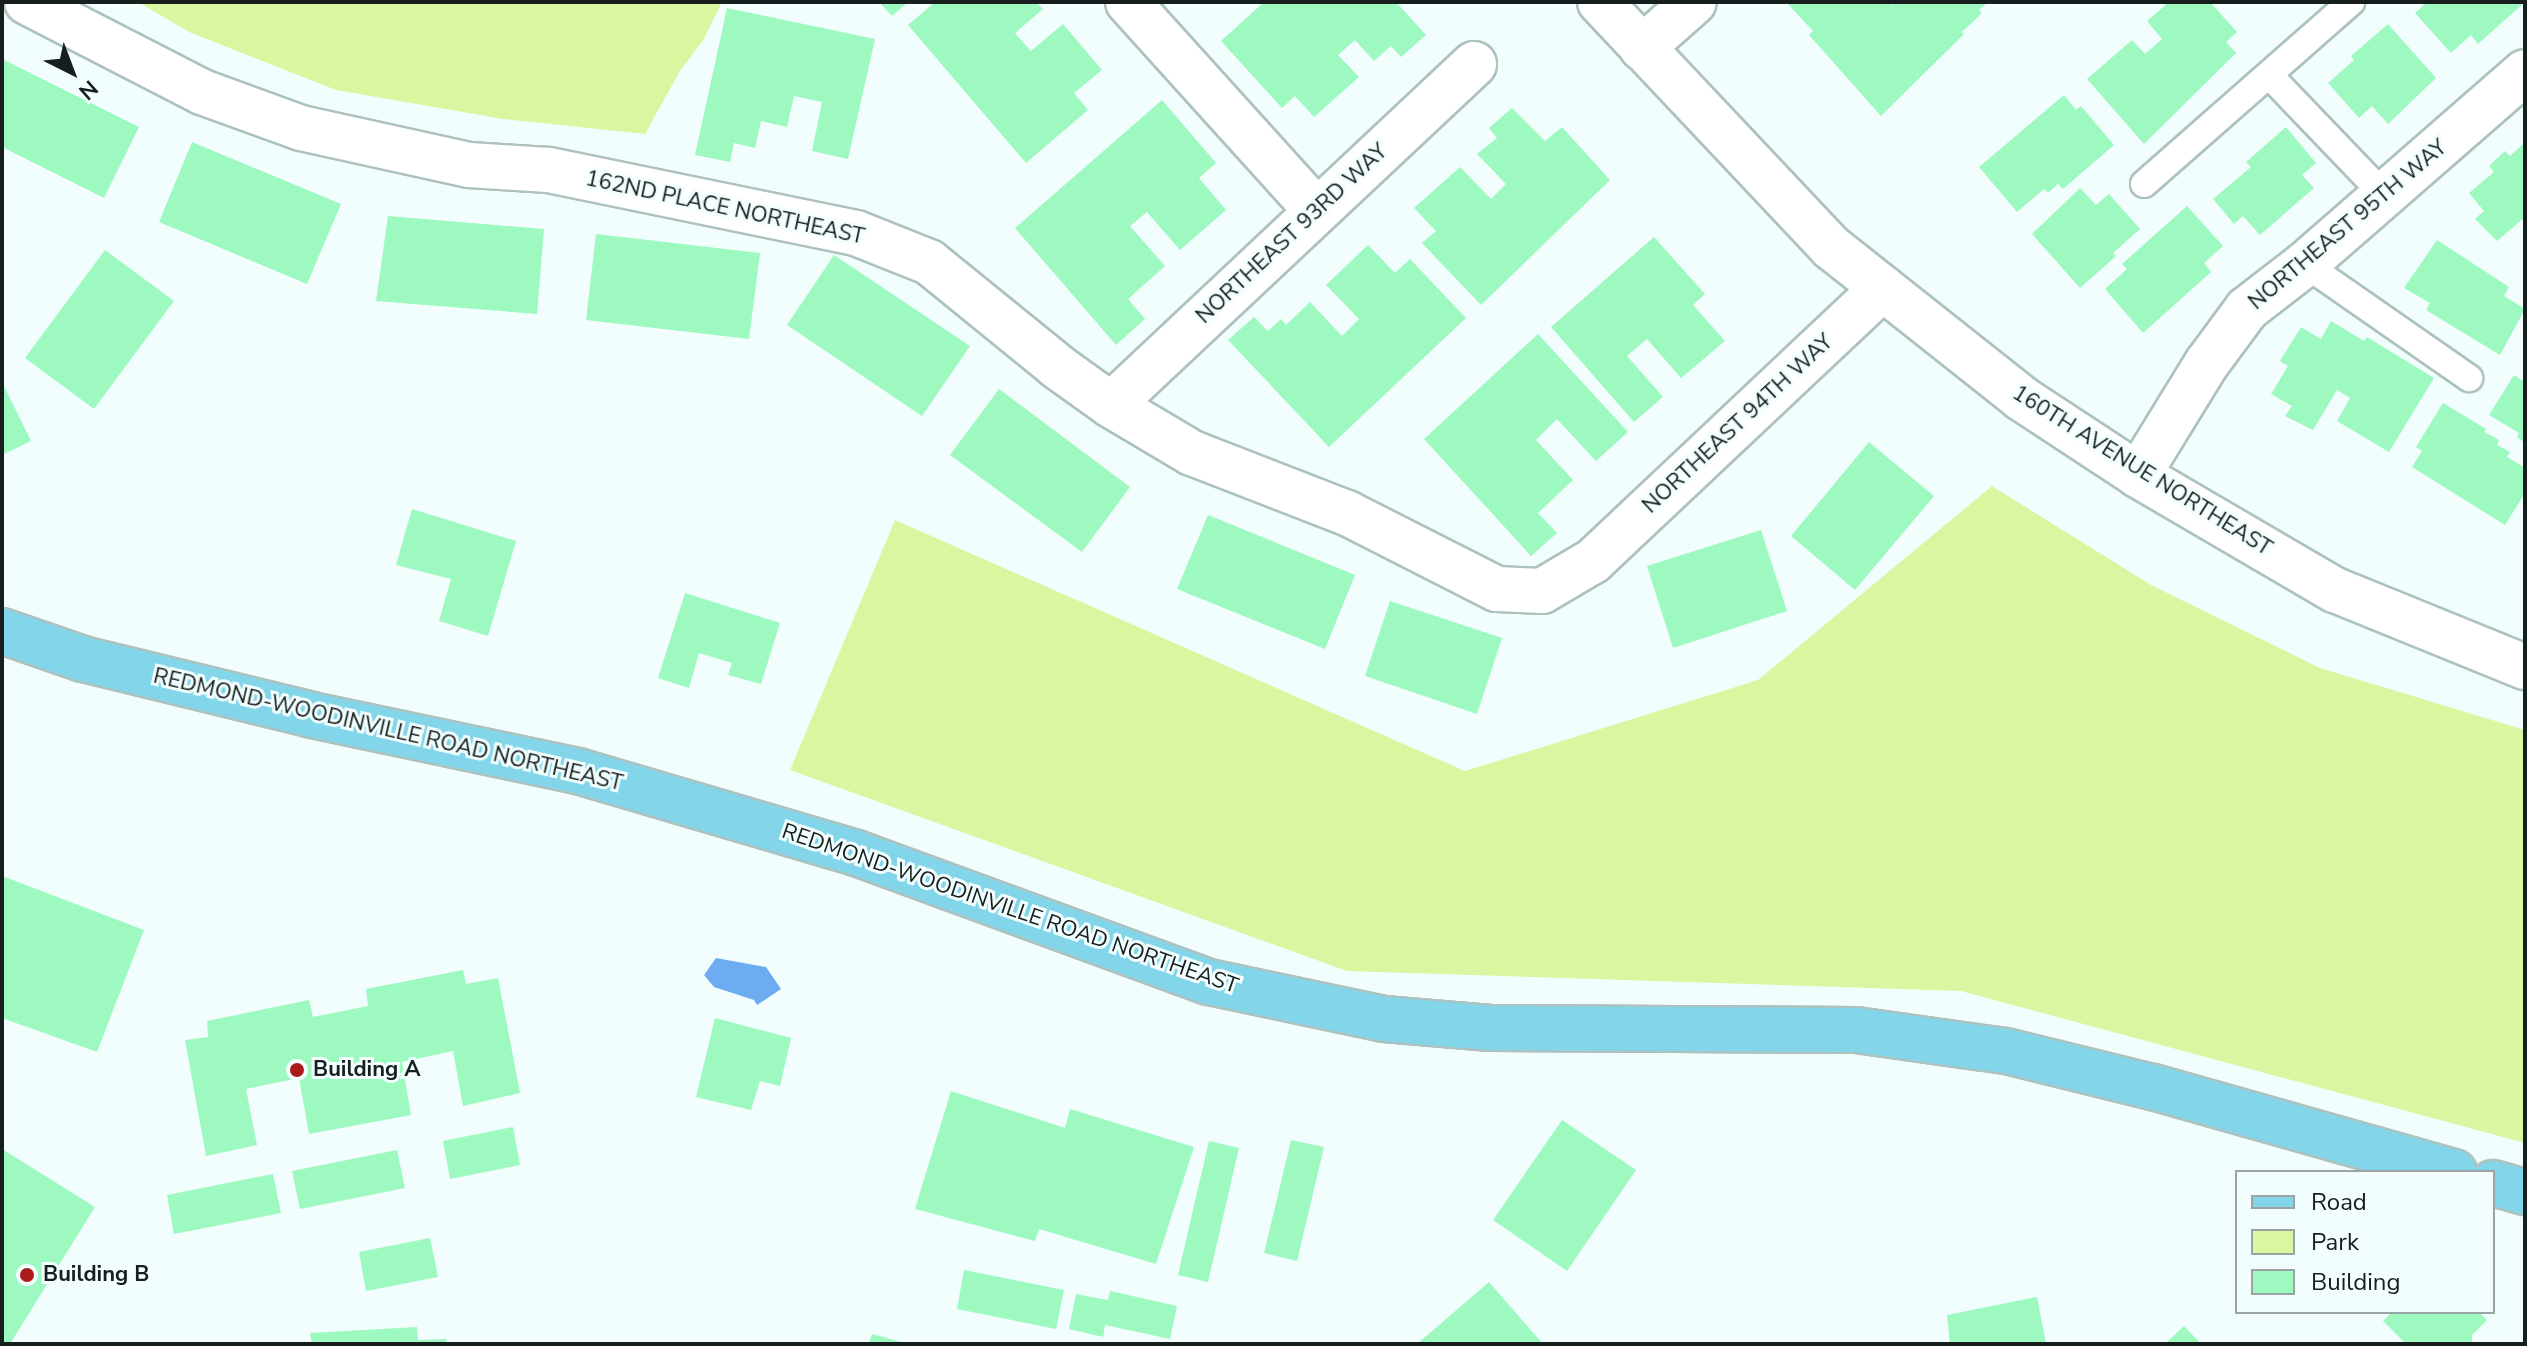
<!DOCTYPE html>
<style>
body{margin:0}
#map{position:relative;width:2527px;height:1346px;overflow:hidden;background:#f1fefd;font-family:"Nunito Sans",sans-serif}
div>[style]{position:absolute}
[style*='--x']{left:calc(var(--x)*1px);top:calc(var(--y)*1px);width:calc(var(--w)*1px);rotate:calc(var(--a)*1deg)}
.green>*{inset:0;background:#daf6a1}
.water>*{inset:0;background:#6dacf1}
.building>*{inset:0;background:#9df9bf}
.roads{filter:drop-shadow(2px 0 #adc2bf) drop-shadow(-2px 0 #adc2bf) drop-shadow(0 2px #adc2bf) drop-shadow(0 -2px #adc2bf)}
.service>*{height:26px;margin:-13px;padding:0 13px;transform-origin:13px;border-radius:13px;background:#fff}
.minor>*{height:44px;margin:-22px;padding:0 22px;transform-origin:22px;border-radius:22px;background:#fff}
.tertiary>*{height:44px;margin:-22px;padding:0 22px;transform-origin:22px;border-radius:22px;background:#fff}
.primary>*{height:44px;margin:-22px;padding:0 22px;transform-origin:22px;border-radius:22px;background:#83d5ea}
.dots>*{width:22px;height:22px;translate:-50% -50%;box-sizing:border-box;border:4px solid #f1fefd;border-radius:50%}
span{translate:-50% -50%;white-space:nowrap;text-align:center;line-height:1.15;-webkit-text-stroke:6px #f1fefd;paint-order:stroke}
.street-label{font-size:22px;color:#171e1e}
.poi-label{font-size:22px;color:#171e1e;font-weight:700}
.left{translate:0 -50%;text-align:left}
.frame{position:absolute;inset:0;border:4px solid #171e1e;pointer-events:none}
.legend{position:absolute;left:2235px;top:1170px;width:260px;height:144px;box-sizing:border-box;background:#f1fefd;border:2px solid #9aa4a4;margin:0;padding:10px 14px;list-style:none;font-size:24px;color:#171e1e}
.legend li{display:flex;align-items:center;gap:16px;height:40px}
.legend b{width:40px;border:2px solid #9aa4a4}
.north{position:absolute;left:32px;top:32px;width:80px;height:80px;-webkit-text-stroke:6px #f1fefd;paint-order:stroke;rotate:138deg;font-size:22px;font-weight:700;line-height:32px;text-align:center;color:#171e1e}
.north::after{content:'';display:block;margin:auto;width:28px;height:36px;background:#171e1e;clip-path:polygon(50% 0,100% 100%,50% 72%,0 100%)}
</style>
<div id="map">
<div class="green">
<div style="clip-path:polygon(138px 2px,722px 2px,704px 39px,680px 71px,645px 134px,503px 119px,336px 90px,189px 32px)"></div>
<div style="clip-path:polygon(1992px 486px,2151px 585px,2320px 668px,2525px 730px,2525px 1143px,1961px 991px,1347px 971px,790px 770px,895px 520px,1465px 771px,1758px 680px)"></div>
</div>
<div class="water">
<div style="clip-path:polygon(716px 958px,766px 967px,781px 989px,757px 1005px,754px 1000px,714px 987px,704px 975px)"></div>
</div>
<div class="building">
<div style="clip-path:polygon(879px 2px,908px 2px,892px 16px)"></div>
<div style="clip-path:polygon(935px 2px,1036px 2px,1043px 9px,1015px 33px,1031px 51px,1063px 24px,1102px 70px,1074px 93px,1088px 110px,1026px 163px,908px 25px)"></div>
<div style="clip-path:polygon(1264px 2px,1396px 2px,1426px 35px,1401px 57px,1391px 46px,1374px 61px,1355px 40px,1338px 55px,1359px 77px,1314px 117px,1295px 96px,1282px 108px,1221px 41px)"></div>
<div style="clip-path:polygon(1786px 2px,1889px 2px,1892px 5px,1896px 2px,1988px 2px,1979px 10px,1982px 13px,1962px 32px,1964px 34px,1881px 116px,1809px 35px,1813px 31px)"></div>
<div style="clip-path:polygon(2169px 2px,2210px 2px,2237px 32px,2226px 42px,2236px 53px,2144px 144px,2087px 79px,2132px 40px,2145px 54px,2162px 39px,2147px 21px)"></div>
<div style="clip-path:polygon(2427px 2px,2525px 2px,2478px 44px,2471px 35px,2451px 53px,2415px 13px)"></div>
<div style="clip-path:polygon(727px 8px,875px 39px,848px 159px,812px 151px,822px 102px,794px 96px,787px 127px,761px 121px,755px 148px,734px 143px,730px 162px,695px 155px)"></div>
<div style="clip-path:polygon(2388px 24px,2436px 78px,2388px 124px,2372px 106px,2359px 118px,2328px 83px,2354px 60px,2351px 56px)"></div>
<div style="clip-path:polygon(2px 59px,139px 127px,104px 198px,2px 147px)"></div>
<div style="clip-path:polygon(2064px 95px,2076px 110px,2081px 106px,2114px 145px,2063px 189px,2058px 184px,2048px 193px,2044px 189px,2017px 212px,1979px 167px)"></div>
<div style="clip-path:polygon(1162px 100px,1216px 163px,1199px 178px,1226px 210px,1180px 250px,1147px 212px,1130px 226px,1165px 266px,1128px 299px,1145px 319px,1116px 345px,1015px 228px)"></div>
<div style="clip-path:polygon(1512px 108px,1545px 141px,1562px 127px,1610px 180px,1481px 305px,1422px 243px,1436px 231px,1414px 208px,1460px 167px,1491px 199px,1506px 184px,1477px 154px,1497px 138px,1489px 128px)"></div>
<div style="clip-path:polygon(2286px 127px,2316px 163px,2302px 175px,2314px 188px,2260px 235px,2243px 216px,2234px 224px,2213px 199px,2251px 167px,2246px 162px)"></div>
<div style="clip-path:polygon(192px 142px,341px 204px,307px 284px,159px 222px)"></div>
<div style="clip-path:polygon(2523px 144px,2525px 217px,2497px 241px,2475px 219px,2484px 211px,2469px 193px,2494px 172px,2489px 166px,2505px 151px,2510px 156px)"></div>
<div style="clip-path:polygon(2080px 188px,2096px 205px,2109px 194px,2140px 229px,2113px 253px,2116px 256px,2080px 288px,2032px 234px)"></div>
<div style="clip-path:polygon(2187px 206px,2223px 246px,2204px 263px,2211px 272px,2143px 333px,2105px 289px,2127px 269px,2122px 264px)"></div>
<div style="clip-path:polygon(388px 216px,544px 229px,537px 314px,376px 301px)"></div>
<div style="clip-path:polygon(596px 234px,760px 253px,749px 339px,586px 320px)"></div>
<div style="clip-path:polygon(1654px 237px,1705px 294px,1693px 305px,1725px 341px,1681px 378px,1647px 339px,1627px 356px,1663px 397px,1634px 422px,1551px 327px)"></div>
<div style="clip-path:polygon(2437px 240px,2509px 287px,2504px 296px,2525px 309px,2500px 355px,2426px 310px,2430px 303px,2404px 288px)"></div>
<div style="clip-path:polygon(1368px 245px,1395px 273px,1410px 259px,1466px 318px,1329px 447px,1228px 340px,1254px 317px,1268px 331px,1281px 319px,1286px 325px,1310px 302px,1342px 336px,1359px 319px,1326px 285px)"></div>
<div style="clip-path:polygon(105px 250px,174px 301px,94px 409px,25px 358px)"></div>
<div style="clip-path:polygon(834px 255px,970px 346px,922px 416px,787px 325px)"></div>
<div style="clip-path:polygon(2331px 321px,2364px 341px,2367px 337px,2434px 378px,2389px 452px,2337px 421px,2350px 398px,2337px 390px,2313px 430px,2285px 416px,2292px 406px,2271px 394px,2288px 366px,2280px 361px,2301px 327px,2321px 339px)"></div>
<div style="clip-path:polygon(1538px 334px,1628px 432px,1596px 461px,1557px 419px,1536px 440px,1573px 480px,1538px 513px,1557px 533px,1531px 556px,1424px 439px)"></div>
<div style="clip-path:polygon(2514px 375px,2525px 382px,2525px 443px,2517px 437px,2519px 433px,2489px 415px)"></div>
<div style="clip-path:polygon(2px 382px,31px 441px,2px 455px)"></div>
<div style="clip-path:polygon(999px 389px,1130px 487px,1082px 552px,950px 455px)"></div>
<div style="clip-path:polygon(2443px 403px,2486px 429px,2484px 432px,2499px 440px,2497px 445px,2510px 452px,2507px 457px,2525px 468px,2525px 493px,2505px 525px,2412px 467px,2422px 451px,2416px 447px)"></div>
<div style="clip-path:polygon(1869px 442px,1934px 496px,1855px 590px,1791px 536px)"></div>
<div style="clip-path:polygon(412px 509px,516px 541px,488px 636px,439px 621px,451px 579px,396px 565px)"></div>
<div style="clip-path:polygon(1208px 515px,1355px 575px,1325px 649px,1177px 589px)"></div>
<div style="clip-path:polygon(1761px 530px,1787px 611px,1673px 648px,1647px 566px)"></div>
<div style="clip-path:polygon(685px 593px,780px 623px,761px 684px,728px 675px,732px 663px,699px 653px,689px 688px,658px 678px)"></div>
<div style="clip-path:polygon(1390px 601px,1502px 638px,1477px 714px,1365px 676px)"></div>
<div style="clip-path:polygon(2px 876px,144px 930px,97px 1052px,2px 1018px)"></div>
<div style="clip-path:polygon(463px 970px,466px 984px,498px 978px,520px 1093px,463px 1106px,453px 1051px,402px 1062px,411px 1115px,309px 1134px,299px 1078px,246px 1089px,257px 1145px,206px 1156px,185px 1040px,208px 1037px,207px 1021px,309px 1000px,313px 1017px,368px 1006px,366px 989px)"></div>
<div style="clip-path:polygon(715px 1018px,791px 1038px,780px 1086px,760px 1081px,751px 1110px,696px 1097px)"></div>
<div style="clip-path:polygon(951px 1091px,1065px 1128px,1070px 1109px,1194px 1147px,1156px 1264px,1039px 1229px,1035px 1241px,915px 1209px)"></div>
<div style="clip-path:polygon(1562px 1120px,1636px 1170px,1567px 1271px,1493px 1220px)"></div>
<div style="clip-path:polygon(513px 1127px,520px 1165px,450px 1179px,443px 1141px)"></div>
<div style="clip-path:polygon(1291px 1140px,1324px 1147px,1297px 1261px,1264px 1253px)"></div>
<div style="clip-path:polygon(1209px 1141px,1239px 1148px,1208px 1282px,1178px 1275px)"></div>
<div style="clip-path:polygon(2px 1149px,95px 1207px,10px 1344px,2px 1344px)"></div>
<div style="clip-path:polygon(397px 1150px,405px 1188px,300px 1209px,292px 1171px)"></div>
<div style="clip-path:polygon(273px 1174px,281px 1213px,174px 1234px,167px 1195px)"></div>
<div style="clip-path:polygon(430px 1238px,438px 1277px,366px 1291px,359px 1252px)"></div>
<div style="clip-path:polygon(964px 1270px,1064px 1290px,1056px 1329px,957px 1309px)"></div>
<div style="clip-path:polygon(1489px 1282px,1543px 1344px,1417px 1344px)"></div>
<div style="clip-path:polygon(1110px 1291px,1177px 1306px,1170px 1339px,1105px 1325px,1103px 1337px,1069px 1329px,1076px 1294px,1108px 1300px)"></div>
<div style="clip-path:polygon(2037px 1297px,2046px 1344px,1950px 1344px,1947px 1315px)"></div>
<div style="clip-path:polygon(2392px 1312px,2479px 1312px,2487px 1320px,2472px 1335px,2472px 1344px,2406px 1344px,2383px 1321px)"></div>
<div style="clip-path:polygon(2184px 1326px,2201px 1344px,2165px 1344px)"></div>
<div style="clip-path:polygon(417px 1327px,418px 1340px,446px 1339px,447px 1344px,312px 1344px,310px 1333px)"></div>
<div style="clip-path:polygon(872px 1334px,905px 1343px,905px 1344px,869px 1344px)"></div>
</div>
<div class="roads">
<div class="service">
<div style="--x:2269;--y:75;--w:166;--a:46.2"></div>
<div style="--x:2144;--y:184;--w:276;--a:-41.3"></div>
<div style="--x:2305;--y:264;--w:200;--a:34.8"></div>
</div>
<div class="minor">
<div style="--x:27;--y:2;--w:197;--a:27.2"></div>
<div style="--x:202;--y:92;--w:105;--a:20"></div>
<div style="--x:301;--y:128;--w:172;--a:12.4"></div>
<div style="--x:469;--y:165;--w:80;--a:3.6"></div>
<div style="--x:549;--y:170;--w:313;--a:11.6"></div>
<div style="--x:856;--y:233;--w:79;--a:21.7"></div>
<div style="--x:929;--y:262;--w:166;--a:39.1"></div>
<div style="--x:1058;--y:367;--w:65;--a:35.6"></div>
<div style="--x:1111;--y:405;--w:94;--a:30.7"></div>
<div style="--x:1192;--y:453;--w:166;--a:21.2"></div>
<div style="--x:1347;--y:513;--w:168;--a:26.9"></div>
<div style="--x:1497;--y:589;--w:45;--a:2.5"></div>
<div style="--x:1542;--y:591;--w:59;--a:-30.5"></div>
<div style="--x:1593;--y:561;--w:398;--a:-43.3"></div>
<div style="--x:1128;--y:2;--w:280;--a:47.9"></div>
<div style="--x:1642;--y:48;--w:69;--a:-41.5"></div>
<div style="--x:1111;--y:405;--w:498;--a:-43.2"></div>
<div style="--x:2138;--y:475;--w:132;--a:-58.4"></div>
<div style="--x:2207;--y:363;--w:67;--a:-53.5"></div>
<div style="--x:2247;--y:309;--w:73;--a:-37.8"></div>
<div style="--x:2305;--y:264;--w:292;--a:-41.1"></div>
</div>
<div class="tertiary">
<div style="--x:1600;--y:2;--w:338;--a:46.7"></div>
<div style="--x:1832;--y:248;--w:241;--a:38.4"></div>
<div style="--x:2021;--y:398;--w:140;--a:33.3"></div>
<div style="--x:2138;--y:475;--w:228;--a:30.3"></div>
<div style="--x:2335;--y:590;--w:205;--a:22.1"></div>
</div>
<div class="primary">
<div style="--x:2;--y:631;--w:86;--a:19.1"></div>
<div style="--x:83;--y:659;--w:236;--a:13.7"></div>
<div style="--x:312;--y:715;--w:272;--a:11.9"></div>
<div style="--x:578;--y:771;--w:290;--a:16.4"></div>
<div style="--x:856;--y:853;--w:376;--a:20.1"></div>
<div style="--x:1209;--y:982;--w:179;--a:11.9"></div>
<div style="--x:1384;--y:1019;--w:107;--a:4.8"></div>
<div style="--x:1491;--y:1028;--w:365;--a:0.3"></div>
<div style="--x:1856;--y:1030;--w:151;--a:8"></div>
<div style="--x:2006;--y:1051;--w:151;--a:13.8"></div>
<div style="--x:2153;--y:1087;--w:313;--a:15.8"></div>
<div style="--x:2493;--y:1183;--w:33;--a:16"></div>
</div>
</div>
<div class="dots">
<div style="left:297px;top:1070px;background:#ac1a19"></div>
<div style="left:27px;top:1275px;background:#ac1a19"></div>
</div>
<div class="street-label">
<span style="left:725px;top:208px;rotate:12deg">162ND PLACE NORTHEAST</span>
<span style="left:2348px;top:225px;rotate:-40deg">NORTHEAST 95TH WAY</span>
<span style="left:1292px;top:234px;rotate:-43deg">NORTHEAST 93RD WAY</span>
<span style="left:1738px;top:424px;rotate:-43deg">NORTHEAST 94TH WAY</span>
<span style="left:2142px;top:471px;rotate:32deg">160TH AVENUE NORTHEAST</span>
<span style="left:388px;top:730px;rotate:13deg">REDMOND-WOODINVILLE ROAD NORTHEAST</span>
<span style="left:1010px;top:909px;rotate:19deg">REDMOND-WOODINVILLE ROAD NORTHEAST</span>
</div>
<div class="poi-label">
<span class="left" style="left:313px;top:1070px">Building A</span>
<span class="left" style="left:43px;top:1275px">Building B</span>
</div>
<div class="frame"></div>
<ul class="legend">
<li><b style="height:10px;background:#83d5ea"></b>Road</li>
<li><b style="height:22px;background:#daf6a1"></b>Park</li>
<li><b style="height:22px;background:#9df9bf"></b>Building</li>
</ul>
<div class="north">N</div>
</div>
